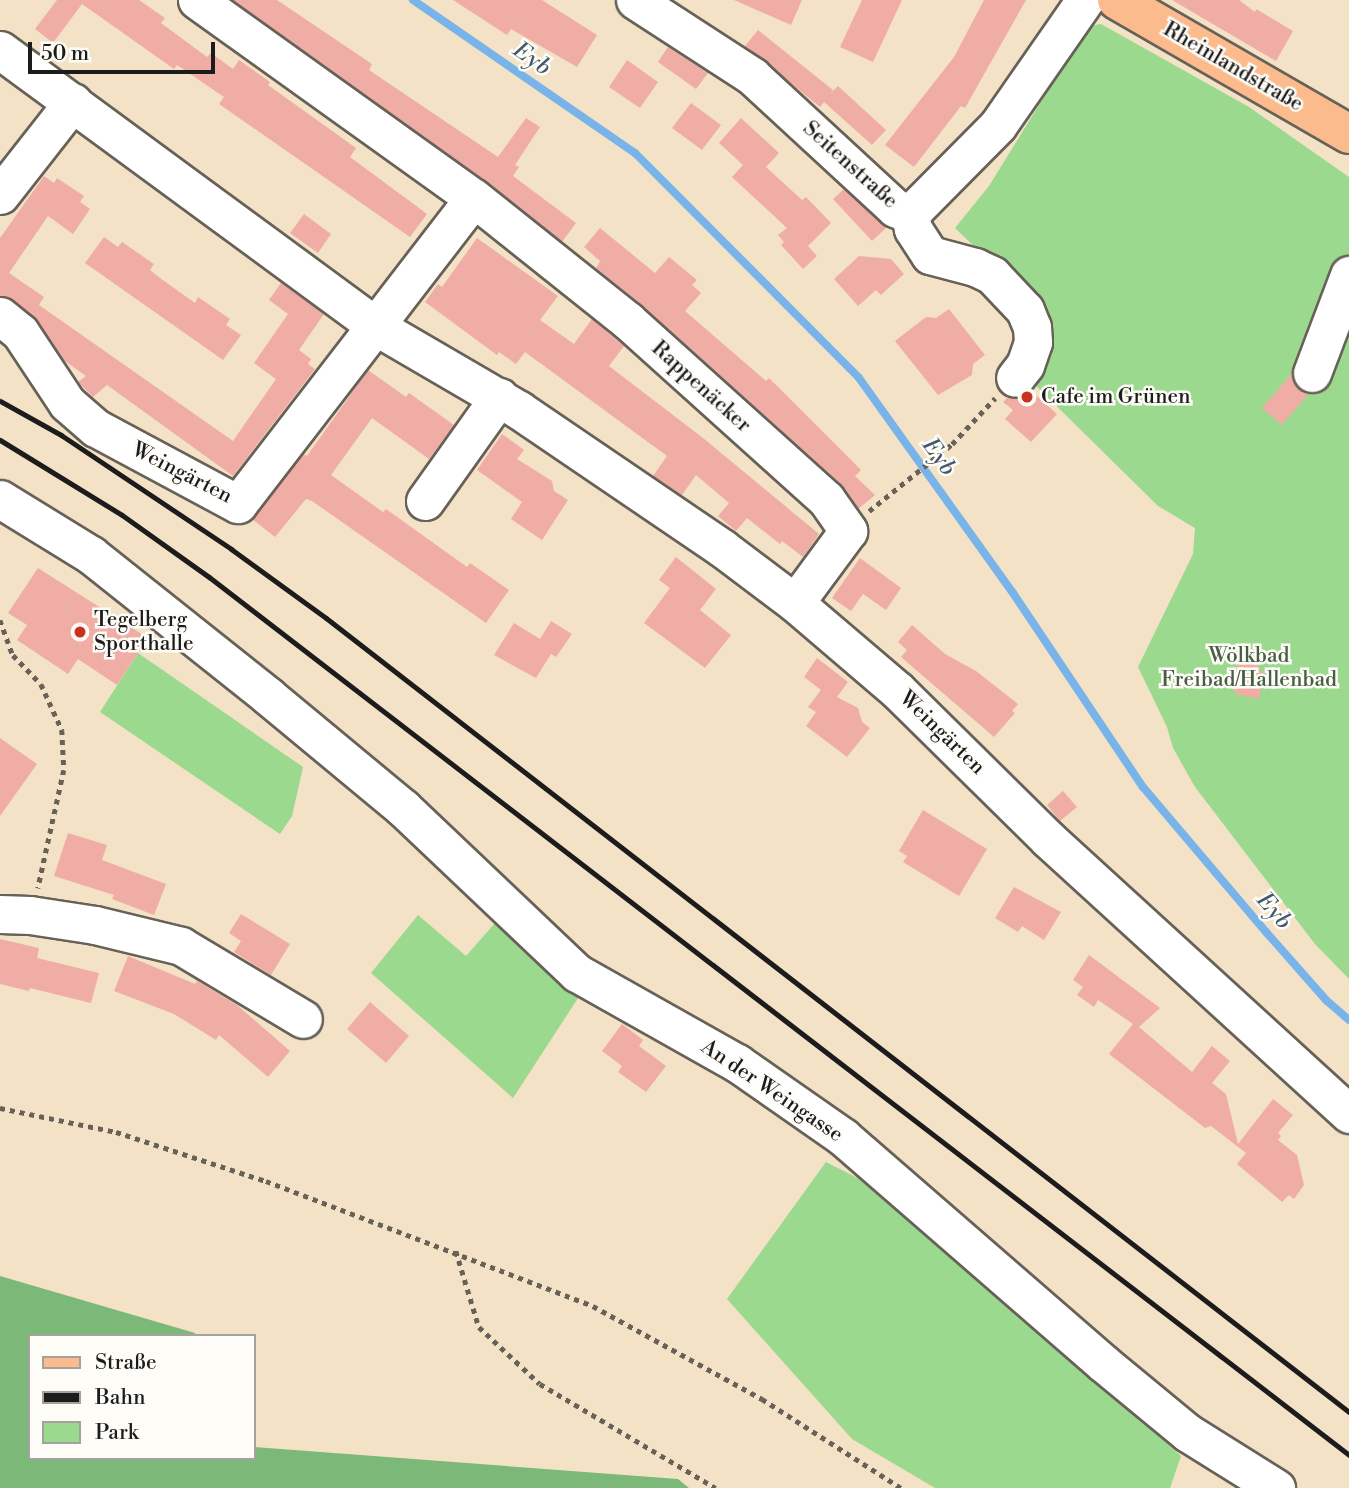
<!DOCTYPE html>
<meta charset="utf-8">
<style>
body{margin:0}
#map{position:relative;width:1349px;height:1488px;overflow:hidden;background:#f3e2c6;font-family:"Libre Bodoni",serif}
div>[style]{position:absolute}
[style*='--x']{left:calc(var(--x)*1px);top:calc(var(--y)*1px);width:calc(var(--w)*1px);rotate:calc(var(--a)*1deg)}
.green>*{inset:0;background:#9bd98e}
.forest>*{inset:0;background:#7cb979}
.stream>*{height:8px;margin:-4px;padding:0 4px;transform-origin:4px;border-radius:4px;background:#78b3e9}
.building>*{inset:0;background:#f0ada5}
.path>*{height:4.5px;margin-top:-2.25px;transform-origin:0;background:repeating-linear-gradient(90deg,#676158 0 5px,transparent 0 10px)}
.roads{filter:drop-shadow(2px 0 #676158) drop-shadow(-2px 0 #676158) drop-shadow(0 2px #676158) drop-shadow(0 -2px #676158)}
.minor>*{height:37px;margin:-18.5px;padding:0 18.5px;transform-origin:18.5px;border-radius:18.5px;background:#fff}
.major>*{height:38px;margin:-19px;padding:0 19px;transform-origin:19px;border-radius:19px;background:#fbbb8d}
.rail>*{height:5px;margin:-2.5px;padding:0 2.5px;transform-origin:2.5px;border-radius:2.5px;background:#1c1c1c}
.dots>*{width:19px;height:19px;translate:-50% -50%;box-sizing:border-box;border:4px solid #fdfcf7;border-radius:50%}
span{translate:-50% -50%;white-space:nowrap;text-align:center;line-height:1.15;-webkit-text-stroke:5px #fdfcf7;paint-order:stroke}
.street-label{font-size:21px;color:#1c1c1c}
.poi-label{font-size:21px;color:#1c1c1c}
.left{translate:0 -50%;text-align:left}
.park-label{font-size:21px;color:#485e44}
.water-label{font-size:23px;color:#41586e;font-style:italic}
.legend{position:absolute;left:28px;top:1334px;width:228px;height:126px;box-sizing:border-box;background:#fdfcf7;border:2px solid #a3a29f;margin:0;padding:9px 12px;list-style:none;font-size:21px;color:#1c1c1c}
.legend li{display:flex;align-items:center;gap:14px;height:35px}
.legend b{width:35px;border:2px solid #a3a29f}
.scale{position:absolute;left:28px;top:42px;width:187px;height:32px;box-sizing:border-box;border:4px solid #1c1c1c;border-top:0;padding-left:9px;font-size:21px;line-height:24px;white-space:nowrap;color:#1c1c1c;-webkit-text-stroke:5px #fdfcf7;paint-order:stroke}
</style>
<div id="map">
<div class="green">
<div style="clip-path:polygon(1101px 24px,1249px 107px,1349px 177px,1349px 979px,1315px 944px,1195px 787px,1173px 748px,1167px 727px,1138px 667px,1193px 554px,1195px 528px,1158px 506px,1025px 375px,1036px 353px,979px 251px,955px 228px,989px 186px,1074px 48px,1090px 26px)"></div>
<div style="clip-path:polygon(138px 653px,303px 767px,292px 816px,280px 834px,100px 712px)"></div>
<div style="clip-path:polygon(503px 914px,582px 992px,513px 1098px,371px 973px,418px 915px,466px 956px)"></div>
<div style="clip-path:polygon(826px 1162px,885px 1192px,1181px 1456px,1170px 1488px,935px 1488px,852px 1439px,727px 1299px)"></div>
</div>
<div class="forest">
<div style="clip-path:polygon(0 1276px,195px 1333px,195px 1336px,30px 1336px,30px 1458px,254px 1458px,254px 1447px,678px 1479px,689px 1488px,0 1488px)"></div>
</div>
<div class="stream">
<div style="--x:413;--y:0;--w:270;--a:34.6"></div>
<div style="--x:635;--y:153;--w:317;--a:45.1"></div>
<div style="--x:859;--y:378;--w:264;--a:54.4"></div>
<div style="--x:1013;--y:593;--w:234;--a:56.2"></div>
<div style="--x:1143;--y:787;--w:190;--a:49.7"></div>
<div style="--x:1266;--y:932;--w:91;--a:48.6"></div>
<div style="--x:1326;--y:1000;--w:30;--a:41"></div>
</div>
<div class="building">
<div style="clip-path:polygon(57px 0,139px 0,165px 18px,161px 23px,207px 57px,211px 53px,233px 69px,239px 60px,270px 82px,268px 85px,356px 148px,350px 157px,427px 214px,410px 237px,219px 104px,224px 97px,177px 65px,174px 69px,82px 4px,53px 43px,35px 29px)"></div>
<div style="clip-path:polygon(233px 0,277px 0,372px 64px,369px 70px,498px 157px,526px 118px,540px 127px,515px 165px,519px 167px,513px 176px,576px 223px,562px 242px,486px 181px)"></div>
<div style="clip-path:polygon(453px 0,542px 0,597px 35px,577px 67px,511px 29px,507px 35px)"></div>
<div style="clip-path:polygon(734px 0,802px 0,791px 25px)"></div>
<div style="clip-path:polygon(862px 0,902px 0,873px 62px,840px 47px)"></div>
<div style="clip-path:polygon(984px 0,1026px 0,965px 108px,961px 106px,914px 167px,885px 145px,954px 57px)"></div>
<div style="clip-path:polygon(1172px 0,1239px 0,1255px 12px,1256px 9px,1293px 31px,1276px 61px)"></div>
<div style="clip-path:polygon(758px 30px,833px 90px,830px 94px,838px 86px,886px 130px,872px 145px,824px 102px,820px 107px,745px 46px)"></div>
<div style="clip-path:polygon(668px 47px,708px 73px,696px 89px,658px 62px)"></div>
<div style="clip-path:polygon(627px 60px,658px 82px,640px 108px,609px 87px)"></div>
<div style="clip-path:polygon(691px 103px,721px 125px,702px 150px,672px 128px)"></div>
<div style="clip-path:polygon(741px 118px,779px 153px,766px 167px,802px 200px,806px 197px,831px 223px,808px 246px,817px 256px,803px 269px,781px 245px,784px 242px,778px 235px,787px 228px,732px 177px,743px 165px,719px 143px)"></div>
<div style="clip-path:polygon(44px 176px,54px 183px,57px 178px,84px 196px,80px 202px,90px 209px,73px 234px,48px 216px,9px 273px,44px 297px,39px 305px,233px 441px,276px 379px,254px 363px,288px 314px,269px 300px,281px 283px,324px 314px,299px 350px,311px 359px,308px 364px,315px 369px,233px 476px,107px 385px,93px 397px,78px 382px,86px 376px,65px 361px,33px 316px,13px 300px,0 296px,0 238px)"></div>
<div style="clip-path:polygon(844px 189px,887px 227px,872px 241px,833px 199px)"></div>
<div style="clip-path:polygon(304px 214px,331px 234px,318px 253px,290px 233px)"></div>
<div style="clip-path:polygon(600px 228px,655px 273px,669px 257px,697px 280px,692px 285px,701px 293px,685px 311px,766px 381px,769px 378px,861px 470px,855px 476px,875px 495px,858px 509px,840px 483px,641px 304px,596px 268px,600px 261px,584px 247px)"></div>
<div style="clip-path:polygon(104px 237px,118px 247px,122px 242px,154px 264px,150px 270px,160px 278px,195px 303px,198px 297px,230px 319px,226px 325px,241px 335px,223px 360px,85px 263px)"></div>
<div style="clip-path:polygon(477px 238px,558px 296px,540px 320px,574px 344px,592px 319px,624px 346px,609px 366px,703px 438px,819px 534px,803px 557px,782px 541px,780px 544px,747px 518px,736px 531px,718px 516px,729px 503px,696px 475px,682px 495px,653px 476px,667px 456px,525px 352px,516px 364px,499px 352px,497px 355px,425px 302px,438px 284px,442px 287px)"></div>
<div style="clip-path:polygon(859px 256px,891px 259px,904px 274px,881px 295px,876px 290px,858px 306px,834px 279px)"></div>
<div style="clip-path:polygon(949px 309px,985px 355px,973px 364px,972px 375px,938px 395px,895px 341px,926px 317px,936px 318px)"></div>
<div style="clip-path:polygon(368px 370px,406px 397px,409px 393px,454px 425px,429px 459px,372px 418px,331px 475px,383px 512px,386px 509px,467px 567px,470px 563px,509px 590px,486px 623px,312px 501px,306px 499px,275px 537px,252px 519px,303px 454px,307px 456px)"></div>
<div style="clip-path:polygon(1292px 373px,1296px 387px,1309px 393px,1282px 425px,1262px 408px)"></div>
<div style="clip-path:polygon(1031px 391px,1057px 414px,1031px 442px,1005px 419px,1013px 410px,1003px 402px,1008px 397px,1022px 398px)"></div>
<div style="clip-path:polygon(502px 434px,524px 450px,517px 459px,552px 481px,554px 491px,568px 500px,542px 540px,511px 519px,522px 502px,477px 470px)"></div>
<div style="clip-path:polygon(676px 557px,716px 589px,700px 610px,731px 635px,705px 668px,644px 623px,670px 588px,659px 580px)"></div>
<div style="clip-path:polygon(860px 558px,901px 588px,886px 610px,863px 594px,851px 611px,832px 598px)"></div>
<div style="clip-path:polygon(38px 568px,148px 638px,117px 685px,78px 659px,68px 674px,17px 640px,27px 625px,8px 613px)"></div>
<div style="clip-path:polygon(551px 621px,572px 634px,556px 657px,551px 654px,536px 678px,494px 655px,514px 623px,540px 639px)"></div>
<div style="clip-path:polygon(912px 625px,945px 654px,976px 671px,1018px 704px,1012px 711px,1015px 713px,994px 737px,901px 657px,907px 650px,898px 642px)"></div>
<div style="clip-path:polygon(817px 658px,848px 682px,837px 697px,858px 708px,862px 722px,870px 728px,847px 757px,806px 726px,816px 712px,808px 707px,821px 690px,804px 677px)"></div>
<div style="clip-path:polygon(1244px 661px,1257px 664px,1264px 676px,1259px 699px,1236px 694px,1229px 682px,1233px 668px)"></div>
<div style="clip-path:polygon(0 738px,37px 764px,0 816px)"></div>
<div style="clip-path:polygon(1063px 791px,1077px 807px,1060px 821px,1047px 805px)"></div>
<div style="clip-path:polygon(923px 810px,987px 849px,959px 896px,903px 862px,907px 856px,899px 851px)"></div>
<div style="clip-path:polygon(68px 833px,107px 845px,102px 860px,166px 884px,154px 915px,112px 899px,114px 895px,54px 876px)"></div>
<div style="clip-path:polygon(1014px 887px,1061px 912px,1044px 940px,1022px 926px,1018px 932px,995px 918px)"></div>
<div style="clip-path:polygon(241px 914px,290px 944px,271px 975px,234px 952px,241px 941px,229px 933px)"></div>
<div style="clip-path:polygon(0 939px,39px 948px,37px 958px,99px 973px,91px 1003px,30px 988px,29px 991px,0 984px)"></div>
<div style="clip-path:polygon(1089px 955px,1160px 1008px,1139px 1027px,1192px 1072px,1212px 1046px,1230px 1061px,1212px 1083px,1226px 1094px,1238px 1144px,1273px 1099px,1293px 1115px,1278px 1133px,1281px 1136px,1278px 1140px,1297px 1155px,1304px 1185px,1294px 1199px,1289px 1195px,1282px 1202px,1237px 1164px,1246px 1153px,1211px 1126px,1205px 1128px,1109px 1054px,1133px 1024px,1098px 1000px,1094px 1007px,1077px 995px,1083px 987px,1073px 980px)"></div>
<div style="clip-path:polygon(128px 956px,195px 984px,197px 981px,237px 1005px,290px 1051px,268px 1077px,219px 1035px,216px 1040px,174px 1014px,114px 991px)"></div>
<div style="clip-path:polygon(370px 1002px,409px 1036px,386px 1063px,347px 1029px)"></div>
<div style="clip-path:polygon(622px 1024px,643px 1040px,639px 1046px,666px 1066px,646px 1092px,618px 1072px,622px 1066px,602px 1051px)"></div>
</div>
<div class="path">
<div style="--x:869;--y:511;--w:107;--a:-38.9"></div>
<div style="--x:952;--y:444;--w:63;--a:-46.9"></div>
<div style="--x:0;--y:620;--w:37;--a:70"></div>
<div style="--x:13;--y:655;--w:40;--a:46"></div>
<div style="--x:41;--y:684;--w:51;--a:65.5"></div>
<div style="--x:62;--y:730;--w:40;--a:87.1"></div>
<div style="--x:64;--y:770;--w:121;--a:102.4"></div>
<div style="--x:0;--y:1108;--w:118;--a:11.7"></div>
<div style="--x:116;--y:1132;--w:158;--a:18.1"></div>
<div style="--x:266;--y:1181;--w:350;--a:20.9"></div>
<div style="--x:593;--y:1306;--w:193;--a:28.8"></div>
<div style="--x:762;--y:1399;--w:165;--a:32.6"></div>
<div style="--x:456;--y:1251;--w:79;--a:73.2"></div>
<div style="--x:479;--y:1327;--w:83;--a:43.1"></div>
<div style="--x:540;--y:1384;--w:204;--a:30.6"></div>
</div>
<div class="roads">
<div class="minor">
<div style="--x:197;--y:0;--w:340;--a:35.6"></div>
<div style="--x:474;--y:198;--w:196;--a:38.6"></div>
<div style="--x:627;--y:320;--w:268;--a:42"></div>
<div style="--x:826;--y:499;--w:39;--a:55"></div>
<div style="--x:848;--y:531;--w:89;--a:126.4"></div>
<div style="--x:635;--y:0;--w:140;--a:33"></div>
<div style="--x:752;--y:76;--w:195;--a:42.7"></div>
<div style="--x:895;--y:208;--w:16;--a:22"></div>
<div style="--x:910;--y:214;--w:125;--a:-45.3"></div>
<div style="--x:998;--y:125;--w:152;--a:-55.2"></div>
<div style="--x:0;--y:50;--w:468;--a:36.3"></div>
<div style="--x:377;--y:327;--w:164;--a:30.3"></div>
<div style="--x:519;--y:410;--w:245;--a:34.2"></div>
<div style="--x:722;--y:548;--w:91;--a:37"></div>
<div style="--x:795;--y:603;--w:135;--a:40.5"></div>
<div style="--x:898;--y:691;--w:211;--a:44.6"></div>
<div style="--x:1048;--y:839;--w:408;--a:42.4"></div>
<div style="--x:0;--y:195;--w:118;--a:-51.9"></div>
<div style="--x:910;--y:214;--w:15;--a:79"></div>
<div style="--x:913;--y:229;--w:31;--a:57"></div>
<div style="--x:930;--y:255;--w:47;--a:14.9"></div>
<div style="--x:975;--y:267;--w:19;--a:25"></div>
<div style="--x:992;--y:275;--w:48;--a:46.7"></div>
<div style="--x:1025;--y:310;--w:18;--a:68"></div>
<div style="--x:1032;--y:327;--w:15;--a:86"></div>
<div style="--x:1033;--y:342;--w:24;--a:109"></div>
<div style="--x:1025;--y:365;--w:16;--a:128"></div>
<div style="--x:0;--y:316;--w:26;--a:39"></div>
<div style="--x:20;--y:332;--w:85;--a:56.5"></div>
<div style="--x:67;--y:403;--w:38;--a:41"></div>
<div style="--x:96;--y:428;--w:161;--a:28.2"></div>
<div style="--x:238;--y:504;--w:386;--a:-52.4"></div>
<div style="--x:1312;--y:373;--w:105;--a:-69.3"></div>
<div style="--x:0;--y:499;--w:107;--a:31.6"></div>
<div style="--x:91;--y:555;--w:226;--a:38.5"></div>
<div style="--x:268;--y:696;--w:175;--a:39.7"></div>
<div style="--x:403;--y:808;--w:240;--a:43.5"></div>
<div style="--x:577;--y:973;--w:184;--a:29.4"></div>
<div style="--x:737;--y:1063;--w:129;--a:34.9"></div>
<div style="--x:843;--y:1137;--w:344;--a:41"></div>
<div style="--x:1103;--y:1363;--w:110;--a:39.5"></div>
<div style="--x:1188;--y:1433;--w:104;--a:32"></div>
<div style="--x:425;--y:501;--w:128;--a:-54.6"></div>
<div style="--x:0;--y:914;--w:30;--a:2"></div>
<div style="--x:30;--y:915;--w:66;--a:8.7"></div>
<div style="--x:95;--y:925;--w:89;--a:13.7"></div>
<div style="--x:181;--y:946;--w:142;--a:30.9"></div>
</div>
<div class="major">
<div style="--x:1117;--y:0;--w:268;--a:30"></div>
</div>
</div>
<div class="rail">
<div style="--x:0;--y:401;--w:70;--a:29.1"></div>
<div style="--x:61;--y:435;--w:205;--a:33.8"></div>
<div style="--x:231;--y:549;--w:117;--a:36"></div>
<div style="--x:326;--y:618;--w:1295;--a:37.82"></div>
<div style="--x:0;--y:440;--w:143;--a:31.6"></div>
<div style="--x:122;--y:515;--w:107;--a:35.5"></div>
<div style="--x:209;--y:577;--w:1439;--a:37.6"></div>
</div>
<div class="dots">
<div style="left:1027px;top:397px;background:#c8321e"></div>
<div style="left:80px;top:632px;background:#c8321e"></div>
</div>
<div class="street-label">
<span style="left:1233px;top:67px;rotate:30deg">Rheinlandstraße</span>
<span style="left:850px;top:165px;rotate:42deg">Seitenstraße</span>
<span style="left:701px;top:387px;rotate:42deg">Rappenäcker</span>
<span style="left:182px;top:473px;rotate:27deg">Weingärten</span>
<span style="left:942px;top:733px;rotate:44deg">Weingärten</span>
<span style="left:772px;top:1091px;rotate:34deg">An der Weingasse</span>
</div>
<div class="poi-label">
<span class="left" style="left:1041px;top:397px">Cafe im Grünen</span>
<span class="left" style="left:94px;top:632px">Tegelberg<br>Sporthalle</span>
</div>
<div class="park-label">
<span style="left:1249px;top:668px">Wölkbad<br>Freibad/Hallenbad</span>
</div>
<div class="water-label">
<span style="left:532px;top:59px;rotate:35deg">Eyb</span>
<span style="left:939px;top:457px;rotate:54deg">Eyb</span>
<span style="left:1274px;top:911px;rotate:49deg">Eyb</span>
</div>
<ul class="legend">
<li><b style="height:9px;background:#fbbb8d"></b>Straße</li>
<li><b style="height:9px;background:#1c1c1c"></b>Bahn</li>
<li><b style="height:19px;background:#9bd98e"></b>Park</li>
</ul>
<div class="scale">50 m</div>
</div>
